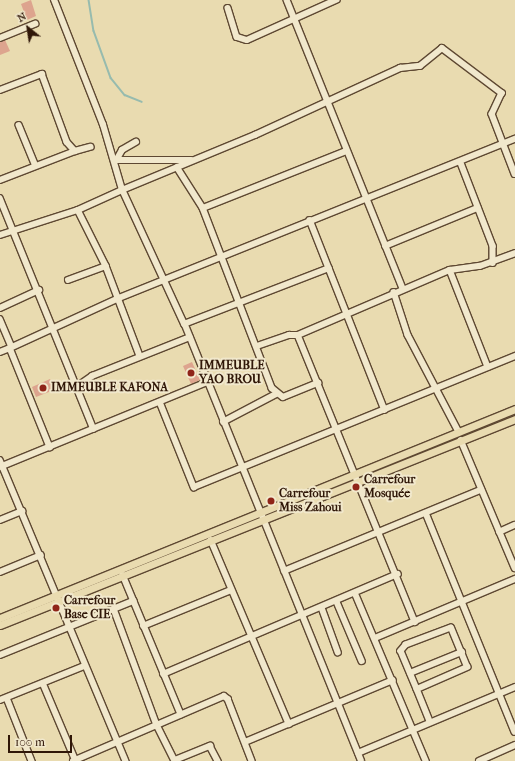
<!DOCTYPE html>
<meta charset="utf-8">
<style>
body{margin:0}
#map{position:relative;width:515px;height:761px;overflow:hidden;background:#e9dbb0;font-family:"IM FELL French Canon",serif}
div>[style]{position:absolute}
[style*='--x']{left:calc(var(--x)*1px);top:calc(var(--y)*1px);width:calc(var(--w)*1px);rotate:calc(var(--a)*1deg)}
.stream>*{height:1.5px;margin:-0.75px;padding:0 0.75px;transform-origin:0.75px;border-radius:0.75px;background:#97bbae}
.building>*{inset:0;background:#dda48e}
.roads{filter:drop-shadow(1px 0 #5e4832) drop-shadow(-1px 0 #5e4832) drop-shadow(0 1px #5e4832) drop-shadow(0 -1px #5e4832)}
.minor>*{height:5.5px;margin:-2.75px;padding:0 2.75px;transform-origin:2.75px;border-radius:2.75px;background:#f1e8cc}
.major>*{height:7px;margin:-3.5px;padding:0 3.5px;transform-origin:3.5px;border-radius:3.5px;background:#e9dbb0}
.dots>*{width:11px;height:11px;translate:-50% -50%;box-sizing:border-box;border:2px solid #f1e8cc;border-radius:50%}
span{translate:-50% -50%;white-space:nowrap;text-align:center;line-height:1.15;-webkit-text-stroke:4px #f1e8cc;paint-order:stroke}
.poi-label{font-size:12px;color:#301708;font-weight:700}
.left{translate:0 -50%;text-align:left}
.north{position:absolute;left:8px;top:8px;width:40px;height:40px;-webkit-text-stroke:3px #f1e8cc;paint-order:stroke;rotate:330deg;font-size:11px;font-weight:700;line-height:16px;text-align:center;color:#301708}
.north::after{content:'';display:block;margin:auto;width:14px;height:18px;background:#301708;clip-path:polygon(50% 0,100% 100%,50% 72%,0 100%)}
.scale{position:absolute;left:8px;top:735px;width:64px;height:18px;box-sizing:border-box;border:2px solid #301708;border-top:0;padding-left:5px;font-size:12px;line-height:14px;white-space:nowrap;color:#301708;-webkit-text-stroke:3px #f1e8cc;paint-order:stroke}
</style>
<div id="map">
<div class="stream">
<div style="--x:89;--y:0;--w:31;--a:81"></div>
<div style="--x:94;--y:31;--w:50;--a:70.1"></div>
<div style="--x:111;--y:78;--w:22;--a:51"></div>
<div style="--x:125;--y:95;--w:18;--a:22"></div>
</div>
<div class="building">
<div style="clip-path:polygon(31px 0,36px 16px,27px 20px,21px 4px)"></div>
<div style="clip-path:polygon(5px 40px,10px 51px,0 55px,0 42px)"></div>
<div style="clip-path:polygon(192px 362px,200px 380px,191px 384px,183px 366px)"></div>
<div style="clip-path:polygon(50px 379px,54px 390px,36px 397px,32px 387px)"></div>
</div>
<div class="roads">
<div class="minor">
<div style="--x:287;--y:0;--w:311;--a:68.1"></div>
<div style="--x:228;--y:8;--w:30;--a:73"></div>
<div style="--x:237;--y:37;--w:10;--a:17"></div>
<div style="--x:247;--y:40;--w:98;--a:-24.2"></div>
<div style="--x:0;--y:38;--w:38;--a:-22"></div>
<div style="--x:0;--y:90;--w:45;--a:-20.9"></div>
<div style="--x:42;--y:74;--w:72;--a:69.8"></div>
<div style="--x:67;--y:142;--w:12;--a:48"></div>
<div style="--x:75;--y:151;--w:16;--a:-15"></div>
<div style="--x:19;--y:125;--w:42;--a:67.7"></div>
<div style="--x:117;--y:159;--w:10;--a:-61"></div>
<div style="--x:122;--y:150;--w:16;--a:-30"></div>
<div style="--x:114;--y:160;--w:77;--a:0"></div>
<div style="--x:461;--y:163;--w:89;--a:68.9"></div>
<div style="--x:493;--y:246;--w:17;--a:90"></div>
<div style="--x:177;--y:167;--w:49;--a:57.6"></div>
<div style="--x:203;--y:208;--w:193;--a:69"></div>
<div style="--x:272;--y:388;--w:14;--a:39"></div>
<div style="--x:283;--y:397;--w:38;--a:-22"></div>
<div style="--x:0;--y:180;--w:80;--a:-21.1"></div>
<div style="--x:0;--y:198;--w:249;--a:67.9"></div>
<div style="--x:203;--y:208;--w:154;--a:-21.7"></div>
<div style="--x:78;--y:210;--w:63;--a:63.4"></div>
<div style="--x:106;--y:266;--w:96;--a:69.3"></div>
<div style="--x:310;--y:220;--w:204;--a:68.5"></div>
<div style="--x:0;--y:235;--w:82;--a:-17.8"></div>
<div style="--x:78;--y:210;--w:48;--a:-24.4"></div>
<div style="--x:122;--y:190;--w:68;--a:-106.3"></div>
<div style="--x:103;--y:125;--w:134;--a:-111.4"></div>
<div style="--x:385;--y:246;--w:100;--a:-22.4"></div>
<div style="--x:450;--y:270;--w:104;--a:68.6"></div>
<div style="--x:68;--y:280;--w:40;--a:-20.2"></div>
<div style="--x:394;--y:292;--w:45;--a:72"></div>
<div style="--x:408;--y:335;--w:110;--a:62.3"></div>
<div style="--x:0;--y:308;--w:43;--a:-24.8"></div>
<div style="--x:0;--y:319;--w:30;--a:67"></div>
<div style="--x:184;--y:324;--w:155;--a:-21.1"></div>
<div style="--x:298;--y:335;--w:310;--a:67.8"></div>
<div style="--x:257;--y:346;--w:34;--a:-19"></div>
<div style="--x:289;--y:335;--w:9;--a:0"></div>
<div style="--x:298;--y:335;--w:165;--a:-23.2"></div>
<div style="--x:450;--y:270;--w:30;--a:-8"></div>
<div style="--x:480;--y:266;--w:37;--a:-20"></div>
<div style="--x:10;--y:348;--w:120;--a:-24.6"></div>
<div style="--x:119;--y:298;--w:427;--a:-21.9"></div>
<div style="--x:0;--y:352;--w:11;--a:-22"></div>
<div style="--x:10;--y:348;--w:107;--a:68"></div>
<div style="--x:75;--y:388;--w:21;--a:-35"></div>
<div style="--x:92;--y:376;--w:105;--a:-21.7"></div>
<div style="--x:160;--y:402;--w:92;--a:68.2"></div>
<div style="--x:194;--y:487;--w:347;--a:-22.2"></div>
<div style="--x:223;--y:422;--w:60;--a:-27.8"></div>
<div style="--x:461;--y:440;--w:139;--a:67.1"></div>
<div style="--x:0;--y:460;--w:326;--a:67.3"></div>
<div style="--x:0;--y:467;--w:224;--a:-22.3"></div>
<div style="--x:426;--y:513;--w:236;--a:67.9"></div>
<div style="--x:0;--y:520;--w:24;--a:-22"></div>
<div style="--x:499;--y:532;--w:17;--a:-24"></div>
<div style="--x:211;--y:540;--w:200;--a:67"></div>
<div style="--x:284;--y:571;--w:213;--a:-22.4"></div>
<div style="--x:0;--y:572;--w:44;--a:-22.5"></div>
<div style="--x:123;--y:575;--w:151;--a:67.4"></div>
<div style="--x:356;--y:595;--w:180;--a:67.1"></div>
<div style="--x:337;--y:602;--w:64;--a:67"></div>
<div style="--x:322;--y:608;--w:47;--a:70"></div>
<div style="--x:114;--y:609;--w:124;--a:69.7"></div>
<div style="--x:157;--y:725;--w:40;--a:63.4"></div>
<div style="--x:143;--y:626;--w:95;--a:-22.2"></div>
<div style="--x:375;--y:638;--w:152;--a:-22.9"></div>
<div style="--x:0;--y:655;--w:144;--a:-22.1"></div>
<div style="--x:410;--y:673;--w:56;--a:-22"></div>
<div style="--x:163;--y:674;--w:255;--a:-23.1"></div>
<div style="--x:43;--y:683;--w:85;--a:67.1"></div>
<div style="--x:417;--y:689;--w:55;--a:-23.7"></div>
<div style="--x:467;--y:667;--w:42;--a:-112.3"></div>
<div style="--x:451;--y:628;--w:48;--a:159.3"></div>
<div style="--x:406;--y:645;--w:8;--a:130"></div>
<div style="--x:401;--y:651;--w:41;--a:67.2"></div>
<div style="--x:417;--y:689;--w:35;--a:68"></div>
<div style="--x:7;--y:698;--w:68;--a:68.4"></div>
<div style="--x:0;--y:700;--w:91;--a:-22"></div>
<div style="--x:245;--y:742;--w:160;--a:-22.7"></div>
<div style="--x:358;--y:753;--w:170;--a:-22.8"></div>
<div style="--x:175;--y:760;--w:38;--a:-22"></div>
<div style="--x:210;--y:746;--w:17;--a:62"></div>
<div style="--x:73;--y:761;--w:164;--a:-23.3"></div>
<div style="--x:224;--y:696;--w:5;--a:37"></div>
<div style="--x:228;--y:699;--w:66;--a:68.8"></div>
<div style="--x:361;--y:761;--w:471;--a:-112"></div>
<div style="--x:184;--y:324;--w:148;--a:-114.8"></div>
<div style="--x:122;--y:190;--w:144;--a:-22.5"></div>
<div style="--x:255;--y:135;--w:160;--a:-24.8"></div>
<div style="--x:400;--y:68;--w:20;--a:-6"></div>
<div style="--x:420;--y:66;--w:28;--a:-39"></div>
<div style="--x:442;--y:48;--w:75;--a:36.9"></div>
<div style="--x:502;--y:93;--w:23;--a:115"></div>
<div style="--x:492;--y:114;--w:64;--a:69"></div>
<div style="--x:479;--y:761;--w:39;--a:-24"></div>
</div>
<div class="major">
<div style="--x:0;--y:618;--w:556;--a:-22.09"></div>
<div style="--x:0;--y:625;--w:555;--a:-21.8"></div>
</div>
</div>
<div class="dots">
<div style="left:191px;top:373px;background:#8f2418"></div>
<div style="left:43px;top:388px;background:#8f2418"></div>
<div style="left:356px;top:487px;background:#8f2418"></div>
<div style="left:271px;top:501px;background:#8f2418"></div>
<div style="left:56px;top:608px;background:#8f2418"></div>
</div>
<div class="poi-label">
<span class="left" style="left:199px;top:373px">IMMEUBLE<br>YAO BROU</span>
<span class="left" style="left:51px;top:388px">IMMEUBLE KAFONA</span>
<span class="left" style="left:364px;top:487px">Carrefour<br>Mosquée</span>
<span class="left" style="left:279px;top:501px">Carrefour<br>Miss Zahoui</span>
<span class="left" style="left:64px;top:608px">Carrefour<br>Base CIE</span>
</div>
<div class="north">N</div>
<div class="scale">100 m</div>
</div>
